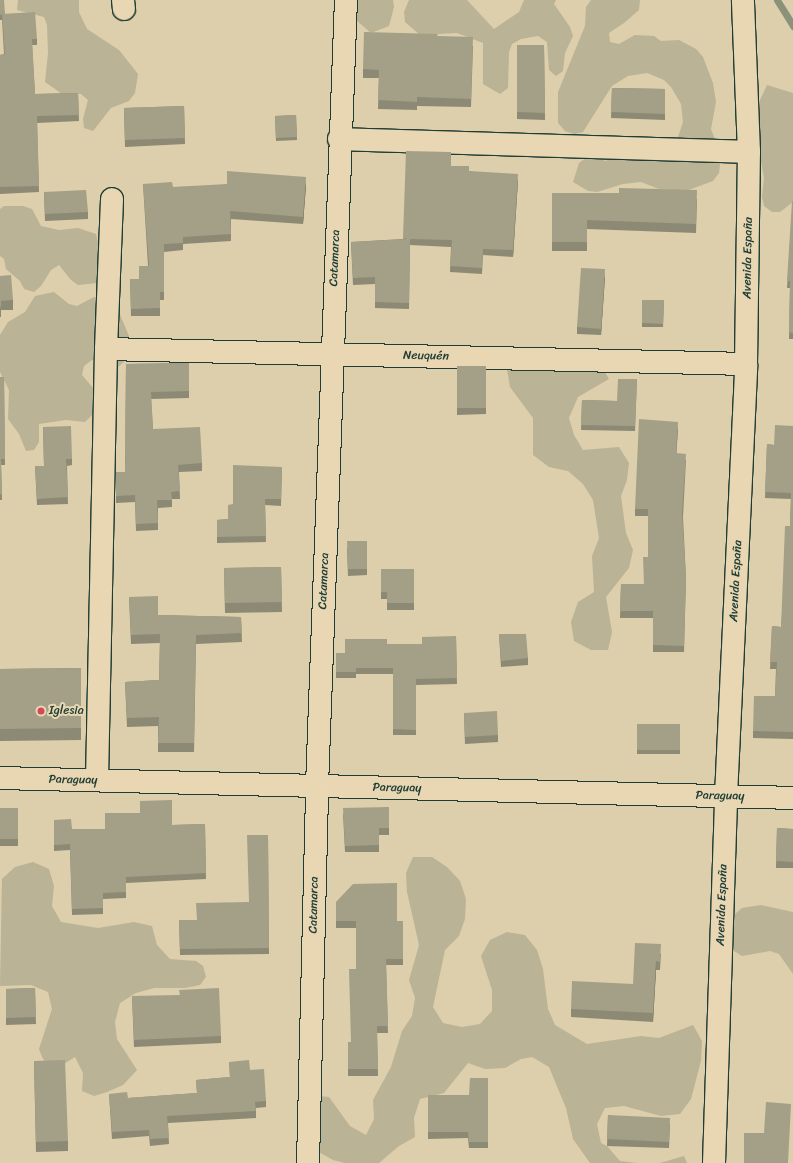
<!DOCTYPE html>
<meta charset="utf-8">
<style>
body{margin:0}
#map{position:relative;width:793px;height:1163px;overflow:hidden;background:#ddceac;font-family:Sriracha,sans-serif}
div>[style]{position:absolute}
[style*='--x']{left:calc(var(--x)*1px);top:calc(var(--y)*1px);width:calc(var(--w)*1px);rotate:calc(var(--a)*1deg)}
.green>*{inset:0;background:#bab396}
.stream>*{height:7px;margin:-3.5px;padding:0 3.5px;transform-origin:3.5px;border-radius:3.5px;background:#8c917a}
.roads{filter:drop-shadow(1px 0 #1f3d34) drop-shadow(-1px 0 #1f3d34) drop-shadow(0 1px #1f3d34) drop-shadow(0 -1px #1f3d34)}
.minor>*{height:22px;margin:-11px;padding:0 11px;transform-origin:11px;border-radius:11px;background:#e9d7b4}
.wall>*{inset:0;background:#8c8a74}
.shaded-wall>*{inset:0;background:#72705e}
.building>*{inset:0;background:#a3a087}
.dots>*{width:11px;height:11px;translate:-50% -50%;box-sizing:border-box;border:2px solid #e9d7b4;border-radius:50%}
span{translate:-50% -50%;white-space:nowrap;text-align:center;line-height:1.15;-webkit-text-stroke:4px #e9d7b4;paint-order:stroke}
.street-label{font-size:12px;color:#1f3d34}
.poi-label{font-size:12px;color:#1f3d34}
.left{translate:0 -50%;text-align:left}
</style>
<div id="map">
<div class="green">
<div style="clip-path:polygon(18px 0,79px 0,79px 12px,87px 29px,119px 50px,138px 74px,135px 93px,129px 101px,111px 108px,93px 131px,84px 128px,83px 119px,88px 100px,81px 94px,62px 94px,45px 82px,48px 53px,47px 25px,44px 17px,17px 10px)"></div>
<div style="clip-path:polygon(354px 0,393px 0,394px 7px,389px 26px,371px 33px,357px 21px)"></div>
<div style="clip-path:polygon(409px 0,467px 0,494px 29px,519px 12px,524px 0,556px 0,554px 4px,570px 27px,573px 36px,565px 53px,563px 71px,556px 76px,549px 70px,547px 42px,538px 36px,521px 39px,512px 44px,509px 52px,508px 88px,500px 94px,483px 84px,483px 43px,457px 33px,420px 35px,405px 22px,404px 12px)"></div>
<div style="clip-path:polygon(591px 0,640px 0,639px 10px,624px 23px,609px 33px,610px 42px,619px 44px,635px 35px,654px 36px,661px 41px,679px 40px,696px 49px,703px 57px,713px 83px,716px 102px,711px 129px,721px 155px,719px 173px,713px 181px,686px 191px,659px 189px,641px 182px,623px 184px,597px 192px,588px 191px,573px 182px,579px 163px,587px 157px,597px 157px,605px 161px,677px 140px,683px 122px,681px 104px,671px 87px,664px 80px,647px 73px,628px 76px,612px 86px,583px 132px,574px 134px,565px 131px,558px 123px,558px 92px,585px 26px,586px 7px)"></div>
<div style="clip-path:polygon(767px 85px,793px 93px,793px 202px,780px 212px,772px 212px,764px 206px,762px 197px,764px 178px,757px 139px,759px 102px)"></div>
<div style="clip-path:polygon(4px 206px,23px 206px,32px 209px,41px 226px,59px 230px,78px 228px,96px 234px,98px 243px,107px 247px,111px 272px,97px 283px,78px 285px,71px 280px,59px 265px,51px 270px,41px 286px,34px 292px,24px 289px,20px 281px,6px 269px,4px 259px,0 256px,0 209px)"></div>
<div style="clip-path:polygon(54px 292px,69px 304px,77px 306px,94px 297px,104px 299px,118px 310px,129px 336px,130px 356px,117px 368px,108px 368px,101px 362px,92px 360px,84px 366px,82px 375px,94px 389px,96px 407px,92px 415px,85px 422px,66px 420px,39px 424px,39px 442px,34px 450px,26px 451px,19px 434px,8px 419px,9px 390px,0 372px,0 335px,8px 322px,25px 312px,35px 296px)"></div>
<div style="clip-path:polygon(525px 364px,600px 364px,609px 379px,578px 397px,569px 418px,574px 435px,583px 450px,619px 447px,629px 463px,627px 480px,621px 496px,626px 533px,633px 550px,629px 568px,606px 597px,612px 632px,608px 650px,591px 650px,574px 641px,571px 622px,578px 602px,594px 592px,592px 556px,599px 538px,593px 500px,583px 484px,568px 471px,549px 467px,533px 455px,533px 418px,510px 387px,507px 369px)"></div>
<div style="clip-path:polygon(413px 857px,432px 857px,447px 867px,460px 881px,466px 899px,465px 919px,459px 936px,445px 950px,433px 1007px,443px 1023px,462px 1027px,480px 1024px,492px 1011px,492px 990px,481px 956px,490px 940px,507px 932px,525px 935px,537px 950px,543px 969px,548px 1009px,555px 1025px,587px 1044px,641px 1036px,659px 1038px,693px 1025px,702px 1041px,701px 1061px,691px 1099px,680px 1114px,661px 1116px,624px 1106px,605px 1108px,597px 1124px,601px 1143px,607px 1146px,620px 1161px,637px 1163px,590px 1163px,573px 1139px,566px 1108px,549px 1067px,532px 1057px,521px 1059px,505px 1068px,485px 1069px,468px 1063px,444px 1093px,420px 1099px,414px 1118px,415px 1137px,399px 1146px,379px 1163px,345px 1163px,333px 1160px,315px 1150px,319px 1096px,329px 1097px,350px 1126px,366px 1135px,374px 1119px,373px 1100px,391px 1067px,402px 1031px,412px 1016px,415px 998px,409px 980px,419px 945px,407px 892px,406px 873px)"></div>
<div style="clip-path:polygon(33px 862px,49px 869px,54px 886px,52px 906px,61px 922px,98px 928px,134px 922px,152px 926px,157px 945px,170px 959px,196px 961px,203px 966px,206px 977px,200px 985px,185px 988px,154px 988px,136px 993px,120px 1003px,115px 1022px,117px 1039px,137px 1070px,123px 1085px,107px 1092px,94px 1096px,82px 1091px,83px 1073px,75px 1057px,64px 1064px,47px 1065px,42px 1057px,39px 1049px,52px 1009px,48px 992px,31px 985px,0 986px,2px 879px,15px 867px)"></div>
<div style="clip-path:polygon(761px 905px,793px 912px,793px 974px,779px 954px,770px 951px,742px 956px,734px 951px,731px 942px,731px 923px,735px 914px,742px 908px)"></div>
<div style="clip-path:polygon(684px 1156px,687px 1163px,660px 1163px)"></div>
</div>
<div class="stream">
<div style="--x:777;--y:0;--w:31;--a:58"></div>
</div>
<div class="roads">
<div class="minor">
<div style="--x:123;--y:0;--w:9;--a:84"></div>
<div style="--x:339;--y:139;--w:410;--a:1.8"></div>
<div style="--x:106;--y:349;--w:640;--a:1.34"></div>
<div style="--x:0;--y:778;--w:793;--a:1.44"></div>
<div style="--x:97;--y:780;--w:431;--a:-88.8"></div>
<div style="--x:106;--y:349;--w:150;--a:-87.7"></div>
<div style="--x:308;--y:1163;--w:377;--a:-88.6"></div>
<div style="--x:317;--y:786;--w:787;--a:-87.89"></div>
<div style="--x:714;--y:1163;--w:367;--a:-88.1"></div>
<div style="--x:726;--y:796;--w:432;--a:-87.3"></div>
<div style="--x:746;--y:364;--w:212;--a:-89.2"></div>
<div style="--x:749;--y:152;--w:152;--a:-92.3"></div>
</div>
</div>
<div class="wall">
<div style="clip-path:polygon(0 0,5px 14px,37px 39px,37px 45px,32px 45px,35px 94px,78px 93px,79px 121px,37px 123px,39px 192px,0 194px,0 55px,4px 54px,2px 20px,0 20px)"></div>
<div style="clip-path:polygon(437px 36px,473px 46px,471px 107px,417px 106px,417px 110px,378px 109px,379px 78px,363px 78px,363px 69px)"></div>
<div style="clip-path:polygon(517px 45px,544px 45px,545px 120px,517px 119px)"></div>
<div style="clip-path:polygon(612px 88px,665px 89px,665px 120px,611px 118px)"></div>
<div style="clip-path:polygon(184px 106px,185px 144px,125px 147px,124px 108px)"></div>
<div style="clip-path:polygon(296px 115px,297px 140px,276px 141px,275px 116px)"></div>
<div style="clip-path:polygon(451px 166px,469px 171px,518px 180px,513px 257px,483px 255px,482px 274px,450px 272px,451px 247px,410px 245px,409px 309px,375px 308px,375px 284px,353px 285px,351px 242px,403px 239px)"></div>
<div style="clip-path:polygon(143px 184px,173px 187px,306px 185px,303px 224px,231px 219px,231px 241px,183px 244px,183px 250px,164px 252px,164px 300px,160px 300px,160px 316px,131px 316px,130px 279px,139px 279px,148px 266px)"></div>
<div style="clip-path:polygon(44px 192px,88px 212px,88px 219px,45px 221px)"></div>
<div style="clip-path:polygon(552px 193px,697px 199px,696px 233px,587px 229px,587px 251px,552px 251px)"></div>
<div style="clip-path:polygon(793px 201px,793px 339px,789px 339px,790px 288px,787px 288px)"></div>
<div style="clip-path:polygon(0 276px,13px 300px,13px 310px,1px 310px,1px 317px,0 317px)"></div>
<div style="clip-path:polygon(605px 276px,601px 335px,577px 334px,577px 327px)"></div>
<div style="clip-path:polygon(642px 300px,664px 300px,663px 327px,642px 327px)"></div>
<div style="clip-path:polygon(189px 363px,189px 398px,151px 399px,153px 429px,202px 463px,202px 471px,179px 472px,180px 499px,172px 499px,172px 507px,158px 508px,158px 530px,136px 531px,135px 502px,116px 503px,116px 472px,125px 472px,126px 364px)"></div>
<div style="clip-path:polygon(457px 366px,486px 366px,486px 414px,457px 415px)"></div>
<div style="clip-path:polygon(0 377px,4px 377px,5px 465px,1px 465px,2px 500px,0 500px)"></div>
<div style="clip-path:polygon(637px 379px,635px 431px,581px 430px,582px 400px,617px 401px)"></div>
<div style="clip-path:polygon(793px 426px,793px 739px,753px 738px,753px 731px,775px 696px,776px 669px,770px 669px,772px 626px,781px 627px,790px 526px,791px 499px,765px 498px,767px 444px,774px 445px)"></div>
<div style="clip-path:polygon(43px 427px,72px 459px,72px 465px,67px 466px,68px 504px,37px 505px,35px 466px,44px 466px)"></div>
<div style="clip-path:polygon(678px 428px,676px 453px,686px 460px,683px 517px,686px 578px,684px 652px,653px 652px,653px 618px,620px 618px,621px 584px,644px 584px,648px 557px,648px 516px,635px 516px,635px 509px)"></div>
<div style="clip-path:polygon(282px 467px,281px 506px,265px 505px,266px 542px,217px 543px,217px 520px,228px 519px,233px 504px)"></div>
<div style="clip-path:polygon(367px 541px,367px 575px,348px 576px,347px 548px)"></div>
<div style="clip-path:polygon(281px 567px,282px 612px,225px 613px,224px 568px)"></div>
<div style="clip-path:polygon(381px 569px,414px 569px,414px 610px,387px 610px,387px 599px,381px 599px)"></div>
<div style="clip-path:polygon(129px 597px,158px 615px,241px 617px,242px 642px,196px 644px,194px 752px,158px 752px,158px 726px,127px 727px,125px 682px,159px 680px,160px 643px,131px 644px)"></div>
<div style="clip-path:polygon(499px 634px,528px 658px,528px 665px,501px 667px)"></div>
<div style="clip-path:polygon(456px 636px,457px 684px,416px 685px,416px 735px,393px 735px,393px 674px,356px 674px,356px 678px,336px 678px,336px 653px,345px 653px,387px 644px,422px 644px)"></div>
<div style="clip-path:polygon(81px 668px,81px 740px,0 741px,0 669px)"></div>
<div style="clip-path:polygon(464px 713px,498px 735px,498px 742px,465px 744px)"></div>
<div style="clip-path:polygon(637px 724px,680px 724px,680px 754px,637px 754px)"></div>
<div style="clip-path:polygon(389px 807px,389px 835px,379px 835px,379px 852px,345px 852px,343px 814px)"></div>
<div style="clip-path:polygon(0 808px,18px 808px,18px 846px,0 846px)"></div>
<div style="clip-path:polygon(54px 820px,72px 829px,105px 829px,172px 825px,205px 824px,206px 879px,126px 883px,126px 898px,103px 899px,103px 914px,72px 915px,70px 850px,54px 851px)"></div>
<div style="clip-path:polygon(777px 828px,793px 829px,793px 868px,776px 868px)"></div>
<div style="clip-path:polygon(268px 835px,269px 954px,180px 955px,179px 920px,197px 920px,249px 902px)"></div>
<div style="clip-path:polygon(336px 902px,397px 921px,403px 921px,403px 965px,386px 965px,388px 1033px,377px 1033px,378px 1076px,348px 1076px,348px 1042px,351px 1042px,356px 969px,356px 928px,336px 928px)"></div>
<div style="clip-path:polygon(661px 953px,660px 970px,656px 970px,653px 1022px,571px 1017px,571px 1009px,633px 984px)"></div>
<div style="clip-path:polygon(35px 988px,36px 1024px,6px 1025px,6px 989px)"></div>
<div style="clip-path:polygon(132px 996px,221px 1036px,221px 1043px,134px 1047px)"></div>
<div style="clip-path:polygon(34px 1061px,68px 1141px,68px 1151px,36px 1152px)"></div>
<div style="clip-path:polygon(229px 1062px,250px 1070px,266px 1101px,266px 1107px,256px 1108px,256px 1118px,168px 1123px,169px 1144px,150px 1146px,149px 1136px,112px 1139px,109px 1094px,128px 1098px,197px 1093px,196px 1080px,230px 1077px)"></div>
<div style="clip-path:polygon(488px 1078px,488px 1148px,469px 1148px,468px 1138px,428px 1139px,428px 1095px,469px 1095px)"></div>
<div style="clip-path:polygon(608px 1115px,670px 1124px,669px 1148px,607px 1146px)"></div>
</div>
<div class="shaded-wall">
<div style="clip-path:polygon(518px 174px,518px 180px,513px 257px,513px 250px)"></div>
<div style="clip-path:polygon(306px 177px,306px 185px,303px 224px,303px 217px)"></div>
<div style="clip-path:polygon(605px 269px,605px 276px,601px 335px,601px 329px)"></div>
<div style="clip-path:polygon(678px 422px,678px 428px,676px 460px,676px 453px)"></div>
<div style="clip-path:polygon(656px 961px,656px 970px,653px 1022px,653px 1013px)"></div>
</div>
<div class="building">
<div style="clip-path:polygon(0 0,4px 0,5px 14px,0 15px)"></div>
<div style="clip-path:polygon(35px 12px,37px 39px,32px 39px,35px 94px,78px 93px,79px 115px,37px 116px,39px 186px,0 187px,0 55px,5px 54px,2px 14px)"></div>
<div style="clip-path:polygon(364px 32px,438px 34px,437px 36px,473px 37px,471px 99px,417px 97px,417px 102px,378px 100px,379px 70px,363px 69px)"></div>
<div style="clip-path:polygon(517px 45px,544px 45px,545px 113px,517px 112px)"></div>
<div style="clip-path:polygon(612px 88px,665px 89px,665px 114px,611px 112px)"></div>
<div style="clip-path:polygon(184px 106px,185px 138px,125px 140px,124px 108px)"></div>
<div style="clip-path:polygon(296px 115px,297px 137px,276px 138px,275px 116px)"></div>
<div style="clip-path:polygon(406px 151px,451px 152px,451px 166px,469px 166px,469px 171px,518px 174px,513px 250px,483px 249px,482px 268px,450px 266px,452px 240px,410px 239px,409px 303px,375px 302px,375px 277px,353px 278px,351px 242px,408px 239px,403px 238px)"></div>
<div style="clip-path:polygon(227px 171px,306px 177px,303px 217px,230px 211px,231px 234px,183px 237px,183px 243px,164px 244px,164px 292px,160px 292px,160px 308px,131px 309px,130px 279px,139px 279px,139px 266px,149px 266px,143px 184px,172px 182px,173px 187px,227px 184px)"></div>
<div style="clip-path:polygon(619px 188px,697px 190px,696px 224px,587px 220px,587px 242px,552px 242px,552px 193px,619px 193px)"></div>
<div style="clip-path:polygon(86px 190px,88px 212px,45px 214px,44px 192px)"></div>
<div style="clip-path:polygon(792px 201px,793px 201px,793px 333px,789px 332px,790px 281px,787px 281px)"></div>
<div style="clip-path:polygon(581px 268px,605px 269px,601px 329px,577px 327px)"></div>
<div style="clip-path:polygon(11px 275px,13px 300px,1px 301px,1px 307px,0 307px,0 276px)"></div>
<div style="clip-path:polygon(642px 300px,664px 300px,663px 324px,642px 323px)"></div>
<div style="clip-path:polygon(189px 363px,189px 391px,151px 392px,153px 429px,200px 427px,202px 463px,178px 465px,180px 491px,171px 492px,172px 500px,157px 500px,158px 523px,136px 524px,135px 495px,116px 496px,116px 472px,125px 472px,126px 364px)"></div>
<div style="clip-path:polygon(457px 366px,486px 366px,486px 408px,457px 408px)"></div>
<div style="clip-path:polygon(0 377px,4px 377px,5px 459px,1px 459px,2px 494px,0 494px)"></div>
<div style="clip-path:polygon(618px 379px,637px 379px,635px 426px,581px 425px,582px 400px,617px 401px)"></div>
<div style="clip-path:polygon(639px 419px,678px 422px,676px 453px,686px 454px,682px 513px,686px 578px,684px 646px,653px 645px,653px 611px,620px 611px,621px 584px,644px 584px,643px 557px,648px 557px,648px 509px,635px 509px)"></div>
<div style="clip-path:polygon(775px 425px,793px 426px,793px 732px,753px 731px,754px 696px,775px 696px,777px 662px,770px 662px,772px 626px,781px 627px,785px 526px,790px 526px,791px 493px,765px 492px,767px 444px,774px 445px)"></div>
<div style="clip-path:polygon(71px 426px,72px 459px,66px 459px,68px 497px,37px 499px,35px 466px,44px 466px,43px 427px)"></div>
<div style="clip-path:polygon(233px 465px,282px 467px,281px 499px,265px 499px,266px 536px,217px 537px,217px 520px,228px 519px,228px 505px,233px 504px)"></div>
<div style="clip-path:polygon(347px 541px,367px 541px,367px 569px,348px 569px)"></div>
<div style="clip-path:polygon(281px 567px,282px 602px,225px 603px,224px 568px)"></div>
<div style="clip-path:polygon(381px 569px,414px 569px,414px 603px,387px 603px,387px 592px,381px 592px)"></div>
<div style="clip-path:polygon(158px 596px,158px 615px,241px 617px,242px 633px,196px 635px,194px 743px,158px 743px,159px 717px,127px 718px,125px 682px,159px 680px,160px 634px,131px 635px,129px 597px)"></div>
<div style="clip-path:polygon(499px 634px,526px 634px,528px 658px,501px 661px)"></div>
<div style="clip-path:polygon(456px 636px,457px 678px,416px 679px,416px 730px,393px 729px,393px 668px,356px 668px,356px 672px,336px 672px,336px 653px,345px 653px,345px 639px,387px 639px,387px 644px,422px 644px,422px 637px)"></div>
<div style="clip-path:polygon(81px 668px,81px 728px,0 729px,0 669px)"></div>
<div style="clip-path:polygon(497px 711px,498px 735px,465px 737px,464px 713px)"></div>
<div style="clip-path:polygon(637px 724px,680px 724px,680px 750px,637px 750px)"></div>
<div style="clip-path:polygon(172px 800px,172px 825px,205px 824px,206px 873px,126px 877px,126px 892px,103px 893px,103px 908px,72px 909px,70px 844px,54px 845px,54px 820px,71px 819px,72px 829px,105px 829px,105px 813px,140px 813px,140px 801px)"></div>
<div style="clip-path:polygon(389px 807px,389px 828px,379px 828px,379px 845px,345px 846px,343px 808px)"></div>
<div style="clip-path:polygon(0 808px,18px 808px,18px 839px,0 839px)"></div>
<div style="clip-path:polygon(777px 828px,793px 829px,793px 862px,776px 861px)"></div>
<div style="clip-path:polygon(247px 835px,268px 835px,269px 948px,180px 949px,179px 920px,197px 920px,196px 903px,249px 902px)"></div>
<div style="clip-path:polygon(397px 883px,397px 921px,403px 921px,403px 959px,386px 959px,388px 1026px,377px 1026px,378px 1069px,348px 1069px,348px 1042px,351px 1042px,349px 969px,356px 969px,356px 921px,336px 921px,336px 902px,353px 884px)"></div>
<div style="clip-path:polygon(635px 943px,661px 944px,660px 962px,656px 961px,653px 1013px,571px 1009px,572px 981px,633px 984px)"></div>
<div style="clip-path:polygon(35px 988px,36px 1017px,6px 1018px,6px 989px)"></div>
<div style="clip-path:polygon(219px 988px,221px 1036px,134px 1040px,132px 996px,180px 995px,179px 990px)"></div>
<div style="clip-path:polygon(65px 1060px,68px 1141px,36px 1142px,34px 1061px)"></div>
<div style="clip-path:polygon(249px 1060px,250px 1070px,264px 1069px,266px 1101px,255px 1102px,256px 1111px,167px 1116px,169px 1138px,150px 1139px,149px 1130px,112px 1132px,109px 1094px,127px 1092px,128px 1098px,197px 1093px,196px 1080px,230px 1077px,229px 1062px)"></div>
<div style="clip-path:polygon(470px 1078px,488px 1078px,488px 1142px,469px 1142px,468px 1132px,428px 1132px,428px 1095px,469px 1095px)"></div>
<div style="clip-path:polygon(766px 1102px,791px 1104px,788px 1163px,744px 1163px,744px 1133px,764px 1133px)"></div>
<div style="clip-path:polygon(608px 1115px,670px 1118px,669px 1142px,607px 1139px)"></div>
</div>
<div class="dots">
<div style="left:41px;top:711px;background:#d1495b"></div>
</div>
<div class="street-label">
<span style="left:335px;top:258px;rotate:-88deg">Catamarca</span>
<span style="left:748px;top:258px;rotate:-89deg">Avenida España</span>
<span style="left:426px;top:356px;rotate:1deg">Neuquén</span>
<span style="left:324px;top:581px;rotate:-88deg">Catamarca</span>
<span style="left:736px;top:581px;rotate:-87deg">Avenida España</span>
<span style="left:73px;top:780px;rotate:1deg">Paraguay</span>
<span style="left:397px;top:788px;rotate:1deg">Paraguay</span>
<span style="left:720px;top:796px;rotate:1deg">Paraguay</span>
<span style="left:314px;top:905px;rotate:-89deg">Catamarca</span>
<span style="left:722px;top:905px;rotate:-88deg">Avenida España</span>
</div>
<div class="poi-label">
<span class="left" style="left:49px;top:711px">Iglesia</span>
</div>
</div>
